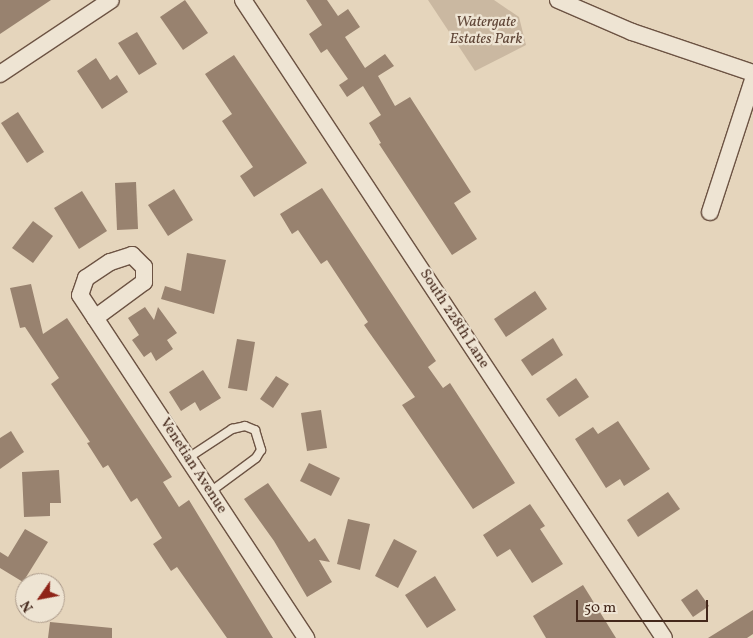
<!DOCTYPE html>
<style>
body{margin:0}
#map{position:relative;width:753px;height:638px;overflow:hidden;background:#e5d5bc;font-family:Vollkorn,serif}
div>[style]{position:absolute}
[style*='--x']{left:calc(var(--x)*1px);top:calc(var(--y)*1px);width:calc(var(--w)*1px);rotate:calc(var(--a)*1deg)}
.green>*{inset:0;background:#cab8a1}
.building>*{inset:0;background:#98826f}
.roads{filter:drop-shadow(1px 0 #6c5343) drop-shadow(-1px 0 #6c5343) drop-shadow(0 1px #6c5343) drop-shadow(0 -1px #6c5343)}
.service>*{height:8px;margin:-4px;padding:0 4px;transform-origin:4px;border-radius:4px;background:#eee4d3}
.minor>*{height:16px;margin:-8px;padding:0 8px;transform-origin:8px;border-radius:8px;background:#eee4d3}
span{translate:-50% -50%;white-space:nowrap;text-align:center;line-height:1.15;-webkit-text-stroke:4.5px #eee4d3;paint-order:stroke}
.park-label{font-size:15px;color:#5f4536;font-style:italic}
.street-label{font-size:15px;color:#44281b}
.north{position:absolute;left:15px;top:573px;width:50px;height:50px;box-sizing:border-box;background:#eee4d3;border:1px solid #aa9989;border-radius:50%;rotate:237deg;font-size:14px;font-weight:700;line-height:20px;text-align:center;color:#44281b}
.north::after{content:'';display:block;margin:auto;width:18px;height:22px;background:#8f2418;clip-path:polygon(50% 0,100% 100%,50% 72%,0 100%)}
.scale{position:absolute;left:576px;top:600px;width:132px;height:22px;box-sizing:border-box;border:2px solid #44281b;border-top:0;padding-left:6px;font-size:15px;line-height:18px;white-space:nowrap;color:#44281b;-webkit-text-stroke:4px #eee4d3;paint-order:stroke}
</style>
<div id="map">
<div class="green">
<div style="clip-path:polygon(428px 0,494px 0,519px 17px,526px 45px,475px 71px)"></div>
</div>
<div class="building">
<div style="clip-path:polygon(0 0,51px 0,0 34px)"></div>
<div style="clip-path:polygon(185px 0,208px 33px,183px 50px,160px 17px)"></div>
<div style="clip-path:polygon(306px 0,327px 0,338px 16px,348px 9px,360px 27px,345px 37px,365px 68px,385px 54px,394px 66px,378px 76px,395px 106px,410px 97px,471px 192px,454px 203px,477px 239px,452px 255px,379px 144px,381px 143px,369px 123px,381px 115px,363px 86px,347px 97px,339px 85px,348px 79px,327px 49px,321px 53px,309px 34px,322px 25px)"></div>
<div style="clip-path:polygon(137px 32px,157px 64px,139px 75px,118px 43px)"></div>
<div style="clip-path:polygon(234px 55px,307px 163px,254px 197px,240px 176px,253px 167px,222px 121px,232px 114px,205px 74px)"></div>
<div style="clip-path:polygon(96px 58px,110px 80px,117px 75px,128px 92px,102px 109px,77px 71px)"></div>
<div style="clip-path:polygon(18px 112px,44px 152px,27px 163px,1px 123px)"></div>
<div style="clip-path:polygon(136px 182px,138px 229px,117px 230px,115px 183px)"></div>
<div style="clip-path:polygon(322px 188px,436px 361px,428px 367px,443px 388px,450px 383px,515px 483px,473px 509px,402px 405px,415px 397px,364px 325px,368px 322px,327px 260px,321px 264px,298px 230px,292px 234px,280px 214px)"></div>
<div style="clip-path:polygon(174px 189px,193px 220px,168px 236px,148px 205px)"></div>
<div style="clip-path:polygon(82px 191px,107px 231px,79px 249px,54px 208px)"></div>
<div style="clip-path:polygon(33px 221px,53px 236px,33px 263px,12px 248px)"></div>
<div style="clip-path:polygon(187px 253px,226px 260px,214px 314px,161px 299px,165px 286px,181px 291px)"></div>
<div style="clip-path:polygon(31px 284px,43px 334px,67px 318px,172px 477px,163px 482px,179px 507px,189px 500px,273px 638px,227px 638px,177px 567px,171px 571px,153px 544px,162px 538px,137px 498px,131px 502px,108px 465px,103px 468px,87px 443px,90px 442px,51px 384px,59px 378px,25px 327px,20px 328px,10px 288px)"></div>
<div style="clip-path:polygon(535px 291px,547px 309px,506px 337px,494px 319px)"></div>
<div style="clip-path:polygon(145px 307px,154px 320px,158px 307px,177px 333px,167px 340px,173px 349px,156px 361px,151px 352px,144px 357px,132px 340px,139px 335px,128px 318px)"></div>
<div style="clip-path:polygon(553px 338px,563px 355px,532px 376px,521px 360px)"></div>
<div style="clip-path:polygon(237px 339px,255px 342px,247px 391px,228px 388px)"></div>
<div style="clip-path:polygon(203px 370px,221px 398px,200px 411px,195px 402px,181px 411px,169px 392px)"></div>
<div style="clip-path:polygon(276px 376px,289px 384px,273px 408px,260px 399px)"></div>
<div style="clip-path:polygon(576px 378px,589px 397px,559px 417px,546px 399px)"></div>
<div style="clip-path:polygon(321px 410px,327px 448px,307px 451px,301px 413px)"></div>
<div style="clip-path:polygon(618px 421px,650px 469px,624px 486px,620px 479px,606px 488px,575px 439px,593px 427px,598px 434px)"></div>
<div style="clip-path:polygon(11px 431px,24px 452px,0 469px,0 438px)"></div>
<div style="clip-path:polygon(309px 463px,340px 478px,331px 496px,300px 481px)"></div>
<div style="clip-path:polygon(59px 470px,61px 503px,50px 503px,50px 516px,24px 517px,22px 472px)"></div>
<div style="clip-path:polygon(268px 483px,309px 542px,315px 538px,330px 562px,319px 560px,332px 582px,307px 597px,274px 541px,244px 499px)"></div>
<div style="clip-path:polygon(668px 492px,680px 509px,638px 537px,627px 520px)"></div>
<div style="clip-path:polygon(530px 504px,545px 526px,540px 529px,563px 564px,532px 583px,510px 549px,497px 557px,483px 535px)"></div>
<div style="clip-path:polygon(348px 519px,370px 524px,360px 570px,337px 564px)"></div>
<div style="clip-path:polygon(25px 529px,48px 542px,23px 582px,0 568px,0 552px,8px 557px)"></div>
<div style="clip-path:polygon(394px 539px,417px 551px,398px 588px,375px 576px)"></div>
<div style="clip-path:polygon(435px 576px,456px 610px,427px 628px,405px 595px)"></div>
<div style="clip-path:polygon(583px 585px,616px 638px,546px 638px,533px 616px)"></div>
<div style="clip-path:polygon(697px 589px,709px 606px,693px 617px,681px 600px)"></div>
<div style="clip-path:polygon(753px 610px,753px 634px,747px 638px,708px 638px)"></div>
<div style="clip-path:polygon(50px 622px,112px 628px,112px 638px,48px 638px)"></div>
</div>
<div class="roads">
<div class="service">
<div style="--x:188;--y:458;--w:53;--a:-33.4"></div>
<div style="--x:232;--y:429;--w:13;--a:-13"></div>
<div style="--x:245;--y:426;--w:11;--a:22"></div>
<div style="--x:255;--y:430;--w:21;--a:73"></div>
<div style="--x:261;--y:450;--w:9;--a:122"></div>
<div style="--x:256;--y:458;--w:57;--a:143.5"></div>
</div>
<div class="minor">
<div style="--x:243;--y:0;--w:764;--a:56.58"></div>
<div style="--x:558;--y:0;--w:81;--a:23.4"></div>
<div style="--x:632;--y:32;--w:128;--a:18.7"></div>
<div style="--x:0;--y:74;--w:133;--a:-33.7"></div>
<div style="--x:710;--y:212;--w:139;--a:-72"></div>
<div style="--x:95;--y:318;--w:61;--a:-36.3"></div>
<div style="--x:144;--y:282;--w:15;--a:-90"></div>
<div style="--x:144;--y:267;--w:17;--a:-135"></div>
<div style="--x:132;--y:255;--w:23;--a:162"></div>
<div style="--x:110;--y:262;--w:29;--a:146"></div>
<div style="--x:86;--y:278;--w:18;--a:109"></div>
<div style="--x:80;--y:295;--w:411;--a:56.6"></div>
</div>
</div>
<div class="park-label">
<span style="left:486px;top:31px">Watergate<br>Estates Park</span>
</div>
<div class="street-label">
<span style="left:454px;top:319px;rotate:57deg">South 228th Lane</span>
<span style="left:193px;top:466px;rotate:57deg">Venetian Avenue</span>
</div>
<div class="north">N</div>
<div class="scale">50 m</div>
</div>
